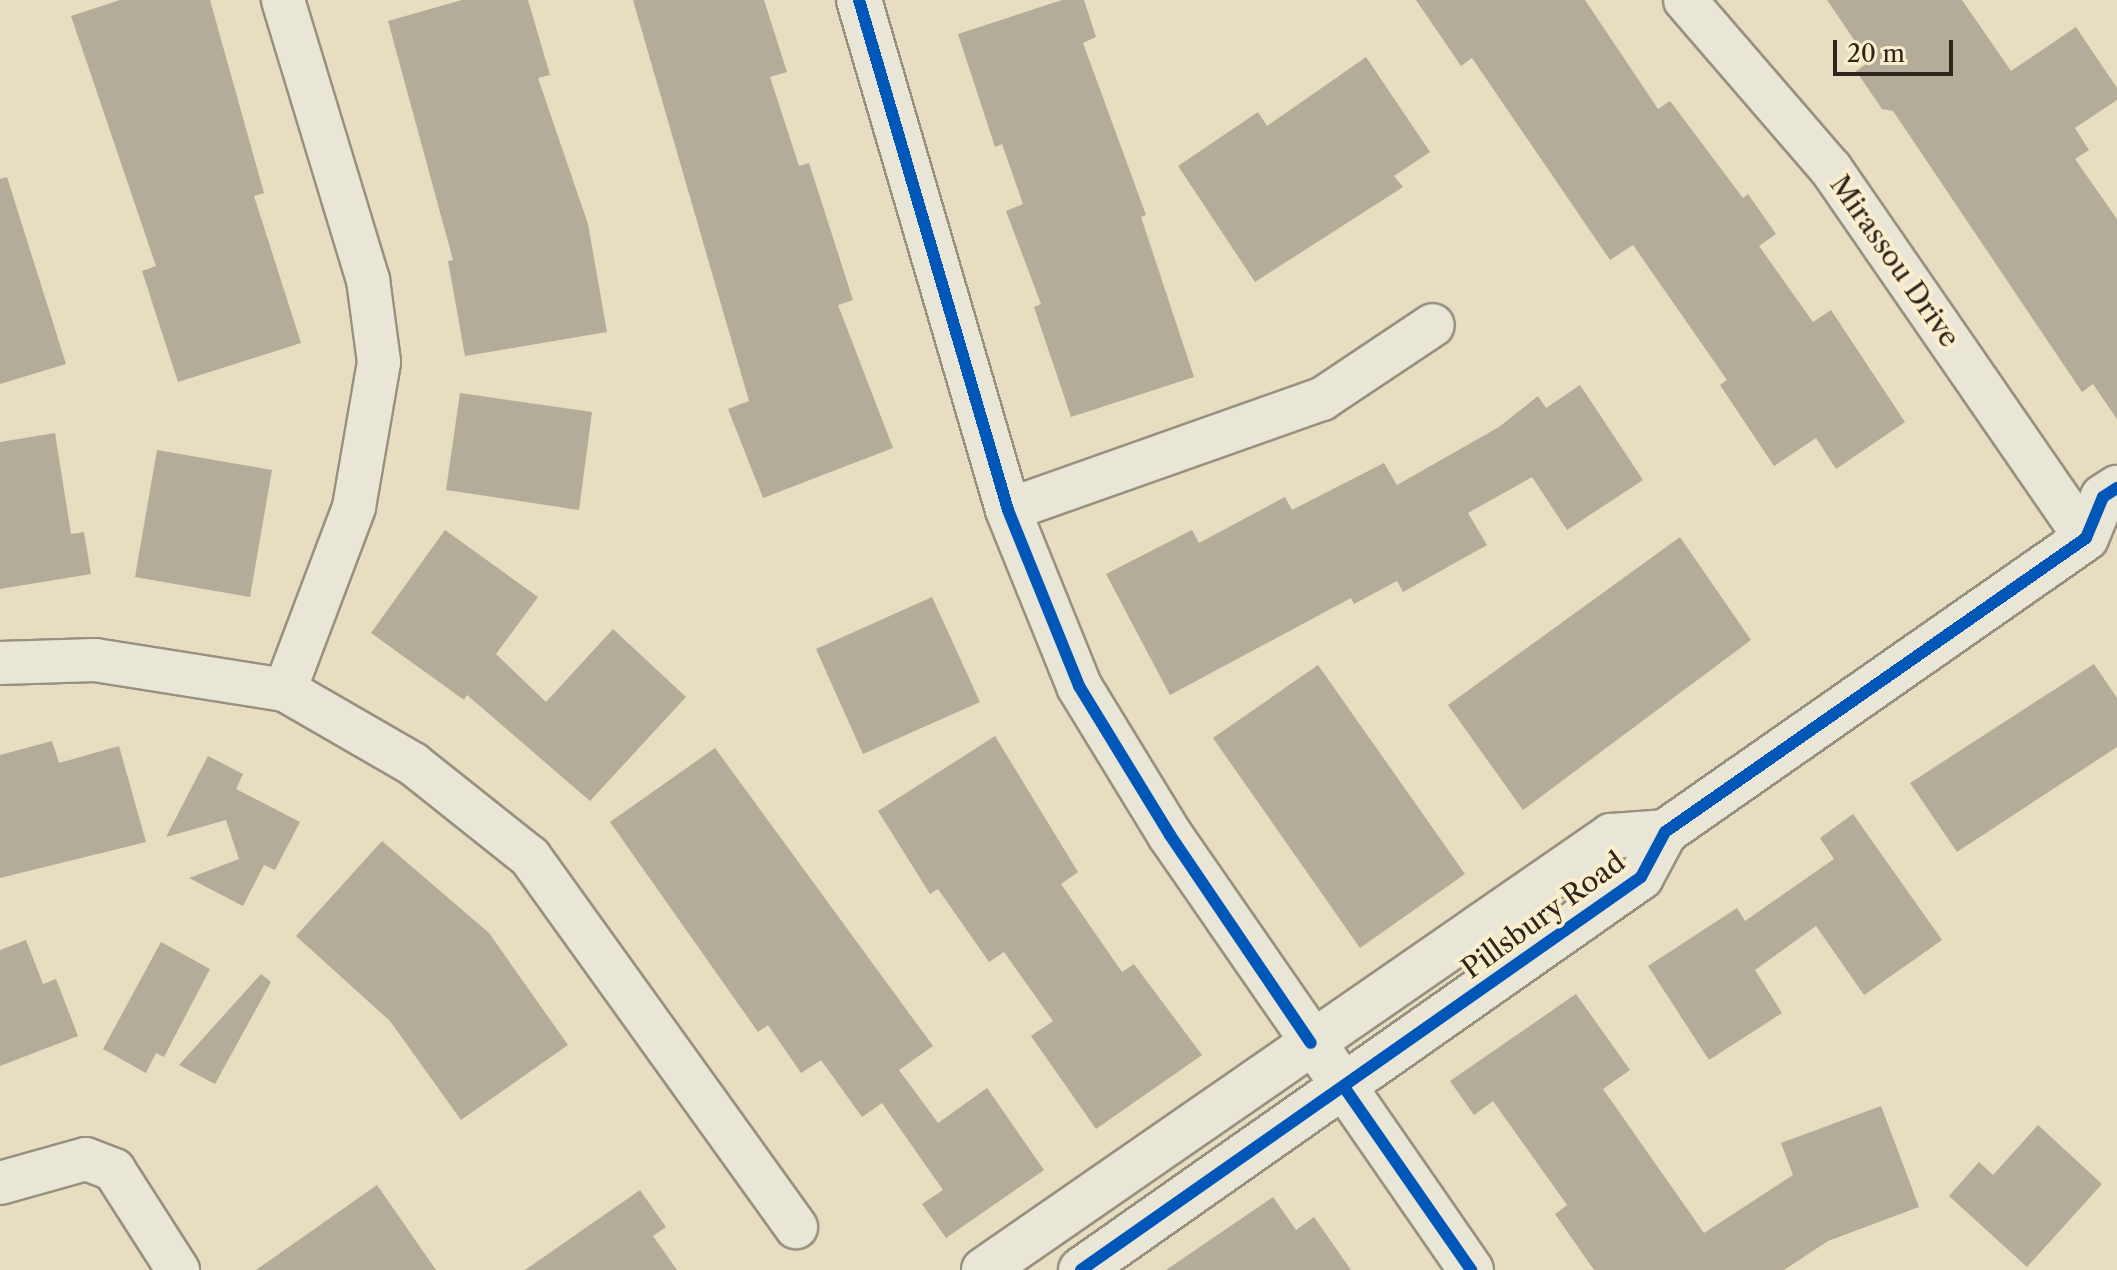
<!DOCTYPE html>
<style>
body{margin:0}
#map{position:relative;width:2117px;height:1270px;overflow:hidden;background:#e7ddc1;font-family:"Libre Caslon Text",serif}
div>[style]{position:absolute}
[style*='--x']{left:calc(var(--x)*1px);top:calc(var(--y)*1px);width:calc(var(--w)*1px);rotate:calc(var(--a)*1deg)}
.building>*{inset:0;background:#b3ac99}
.roads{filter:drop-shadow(2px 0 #989180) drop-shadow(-2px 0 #989180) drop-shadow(0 2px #989180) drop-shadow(0 -2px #989180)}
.minor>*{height:42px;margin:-21px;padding:0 21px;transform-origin:21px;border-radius:21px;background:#eae6d7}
.tertiary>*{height:44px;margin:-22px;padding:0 22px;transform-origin:22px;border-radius:22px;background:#eae6d7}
.cycleway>*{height:12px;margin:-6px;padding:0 6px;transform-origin:6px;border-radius:6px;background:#0057b8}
span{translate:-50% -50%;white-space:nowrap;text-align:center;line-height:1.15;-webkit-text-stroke:8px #faeecc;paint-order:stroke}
.street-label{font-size:28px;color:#2f251c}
.scale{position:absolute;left:1833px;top:40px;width:120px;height:36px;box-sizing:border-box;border:4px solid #2f251c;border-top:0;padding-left:10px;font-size:24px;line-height:28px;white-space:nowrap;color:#2f251c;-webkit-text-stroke:6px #faeecc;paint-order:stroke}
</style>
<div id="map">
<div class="building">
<div style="clip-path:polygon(120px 0,210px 0,264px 193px,254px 196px,301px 343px,178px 382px,142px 271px,156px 266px,71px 16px)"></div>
<div style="clip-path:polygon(462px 0,528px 0,550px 75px,538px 78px,588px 224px,607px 332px,465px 356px,448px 261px,453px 260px,388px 21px)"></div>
<div style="clip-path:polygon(633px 0,764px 0,787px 72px,770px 77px,799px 166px,809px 163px,853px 300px,838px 305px,893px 448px,763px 498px,728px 409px,749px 401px)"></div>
<div style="clip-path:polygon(1062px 0,1084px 0,1096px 37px,1083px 43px,1146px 215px,1141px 217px,1194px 377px,1071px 417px,1034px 307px,1041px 304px,1006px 211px,1023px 204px,1002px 144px,995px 147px,958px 34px)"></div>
<div style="clip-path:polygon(1416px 0,1585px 0,1658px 109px,1670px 101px,1743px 198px,1748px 194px,1776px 234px,1759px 246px,1813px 322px,1831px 310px,1905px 422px,1836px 469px,1816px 438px,1774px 466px,1720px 385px,1727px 380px,1633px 245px,1610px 260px,1472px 58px,1461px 66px)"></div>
<div style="clip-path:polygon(1827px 0,1962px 0,2011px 71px,2076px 27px,2117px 88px,2117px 100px,2075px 128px,2089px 150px,2075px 159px,2117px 219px,2117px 419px,2093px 384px,2082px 392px,1893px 111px,1882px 109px,1856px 71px,1869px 62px)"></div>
<div style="clip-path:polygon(1366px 57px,1430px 152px,1394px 176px,1403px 187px,1255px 282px,1178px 166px,1258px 112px,1267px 126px)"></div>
<div style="clip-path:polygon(7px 177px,66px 364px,0 384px,0 179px)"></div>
<div style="clip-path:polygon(1580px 385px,1643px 480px,1567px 530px,1532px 477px,1468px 513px,1487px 545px,1403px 592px,1397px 581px,1354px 604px,1351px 598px,1170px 695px,1106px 574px,1192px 530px,1199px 543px,1285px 497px,1292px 510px,1384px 463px,1397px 485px,1499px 427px,1538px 396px,1546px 408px)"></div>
<div style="clip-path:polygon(460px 393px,592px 412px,579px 510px,446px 490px)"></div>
<div style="clip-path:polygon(55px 433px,71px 534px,84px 532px,91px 574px,0 589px,0 442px)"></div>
<div style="clip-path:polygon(157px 450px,272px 470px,250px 597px,135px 577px)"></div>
<div style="clip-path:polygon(445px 530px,538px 597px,496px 654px,546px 702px,613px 629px,686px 697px,590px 801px,467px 695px,464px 700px,371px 633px)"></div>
<div style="clip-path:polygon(1680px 537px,1751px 640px,1523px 810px,1448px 705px)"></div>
<div style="clip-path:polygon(932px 597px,980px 702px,863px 754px,816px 649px)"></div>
<div style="clip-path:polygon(2094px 664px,2117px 698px,2117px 747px,1957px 852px,1910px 783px)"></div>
<div style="clip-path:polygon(1318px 665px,1465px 874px,1360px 948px,1213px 738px)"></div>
<div style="clip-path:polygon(995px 736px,1078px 872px,1061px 884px,1122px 972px,1134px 964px,1202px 1055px,1096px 1129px,1031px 1036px,1053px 1021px,1004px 952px,989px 962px,938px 889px,930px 894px,878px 811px)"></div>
<div style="clip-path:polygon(52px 741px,59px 763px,119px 746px,146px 842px,0 878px,0 755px)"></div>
<div style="clip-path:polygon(715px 748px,933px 1046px,899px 1070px,938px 1123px,987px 1088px,1044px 1170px,946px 1238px,922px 1204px,943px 1190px,882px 1103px,862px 1117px,821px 1060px,801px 1073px,768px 1025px,758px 1032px,610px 822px)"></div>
<div style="clip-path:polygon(208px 756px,243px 774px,236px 789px,300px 822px,275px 870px,264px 865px,243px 906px,189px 878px,239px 859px,226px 820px,166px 837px)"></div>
<div style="clip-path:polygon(1853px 814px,1942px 940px,1864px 995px,1816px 926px,1755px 970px,1782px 1013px,1709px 1060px,1648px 966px,1737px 908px,1745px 921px,1834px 859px,1820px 838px)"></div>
<div style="clip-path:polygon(382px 841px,489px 933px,568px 1045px,461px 1120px,390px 1021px,296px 936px)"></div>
<div style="clip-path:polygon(26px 940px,43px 984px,56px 979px,78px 1036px,0 1066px,0 950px)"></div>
<div style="clip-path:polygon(161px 942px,210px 969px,164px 1057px,156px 1053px,146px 1073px,103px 1049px)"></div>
<div style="clip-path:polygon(261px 974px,271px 982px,215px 1084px,179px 1065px)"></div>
<div style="clip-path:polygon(1576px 994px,1630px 1070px,1603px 1089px,1704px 1233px,1793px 1175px,1781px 1143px,1881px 1106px,1919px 1207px,1828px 1241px,1784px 1270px,1594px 1270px,1555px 1214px,1567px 1205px,1493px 1101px,1474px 1115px,1450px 1081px)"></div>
<div style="clip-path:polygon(2038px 1125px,2102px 1184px,2027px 1267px,1949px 1196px,1979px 1162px,1993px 1175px)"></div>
<div style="clip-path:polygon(377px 1185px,436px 1270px,256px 1270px)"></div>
<div style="clip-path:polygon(640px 1190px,666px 1227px,653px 1236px,677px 1270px,525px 1270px)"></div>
<div style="clip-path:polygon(1273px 1197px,1296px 1230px,1314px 1217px,1351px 1270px,1166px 1270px)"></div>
</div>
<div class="roads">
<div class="minor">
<div style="--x:1685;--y:0;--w:223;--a:49.2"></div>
<div style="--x:1831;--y:169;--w:449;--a:55.4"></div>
<div style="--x:1008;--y:510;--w:333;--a:-19.5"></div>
<div style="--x:1322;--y:399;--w:133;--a:-33.7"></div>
<div style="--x:0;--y:663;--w:95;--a:-1.8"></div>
<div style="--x:95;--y:660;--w:192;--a:9"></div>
<div style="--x:285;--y:690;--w:196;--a:-69.3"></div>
<div style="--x:354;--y:507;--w:147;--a:-80.2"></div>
<div style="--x:379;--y:362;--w:83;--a:-97.6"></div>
<div style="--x:368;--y:280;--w:293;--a:-106.9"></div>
<div style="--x:285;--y:690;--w:148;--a:30"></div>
<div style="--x:413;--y:764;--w:149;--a:38.5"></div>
<div style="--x:530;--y:857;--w:456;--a:54.3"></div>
<div style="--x:0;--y:1183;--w:89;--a:-15.6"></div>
<div style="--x:86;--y:1159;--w:30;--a:21"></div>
<div style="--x:114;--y:1170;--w:119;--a:57.4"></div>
</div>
<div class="tertiary">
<div style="--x:859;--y:0;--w:531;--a:73.71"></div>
<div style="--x:1008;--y:510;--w:190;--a:68"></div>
<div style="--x:1079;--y:686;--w:175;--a:58.6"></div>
<div style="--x:1170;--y:835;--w:529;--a:55.32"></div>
<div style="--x:984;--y:1270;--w:763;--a:-34.69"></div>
<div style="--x:1611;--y:836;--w:54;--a:-4.2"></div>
<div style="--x:1081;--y:1270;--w:684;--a:-35.06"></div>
<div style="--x:1641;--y:877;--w:51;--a:-61.9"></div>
<div style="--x:1665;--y:832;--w:513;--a:-34.93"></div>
<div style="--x:2086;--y:538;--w:44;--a:-67.5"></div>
<div style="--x:2103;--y:497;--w:17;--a:-33"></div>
</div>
</div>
<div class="cycleway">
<div style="--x:859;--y:0;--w:531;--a:73.71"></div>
<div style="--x:1008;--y:510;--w:190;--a:68"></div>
<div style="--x:1079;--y:686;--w:175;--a:58.6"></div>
<div style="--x:1170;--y:835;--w:251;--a:55.9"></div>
<div style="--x:1344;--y:1087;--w:223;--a:55.2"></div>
<div style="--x:1081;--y:1270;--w:684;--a:-35.06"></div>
<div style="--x:1641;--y:877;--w:51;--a:-61.9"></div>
<div style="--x:1665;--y:832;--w:513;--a:-34.93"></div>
<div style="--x:2086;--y:538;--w:44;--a:-67.5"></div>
<div style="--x:2103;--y:497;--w:17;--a:-33"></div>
</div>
<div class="street-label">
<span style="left:1895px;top:261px;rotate:55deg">Mirassou Drive</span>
<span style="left:1543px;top:915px;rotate:-36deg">Pillsbury Road</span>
</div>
<div class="scale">20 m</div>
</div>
